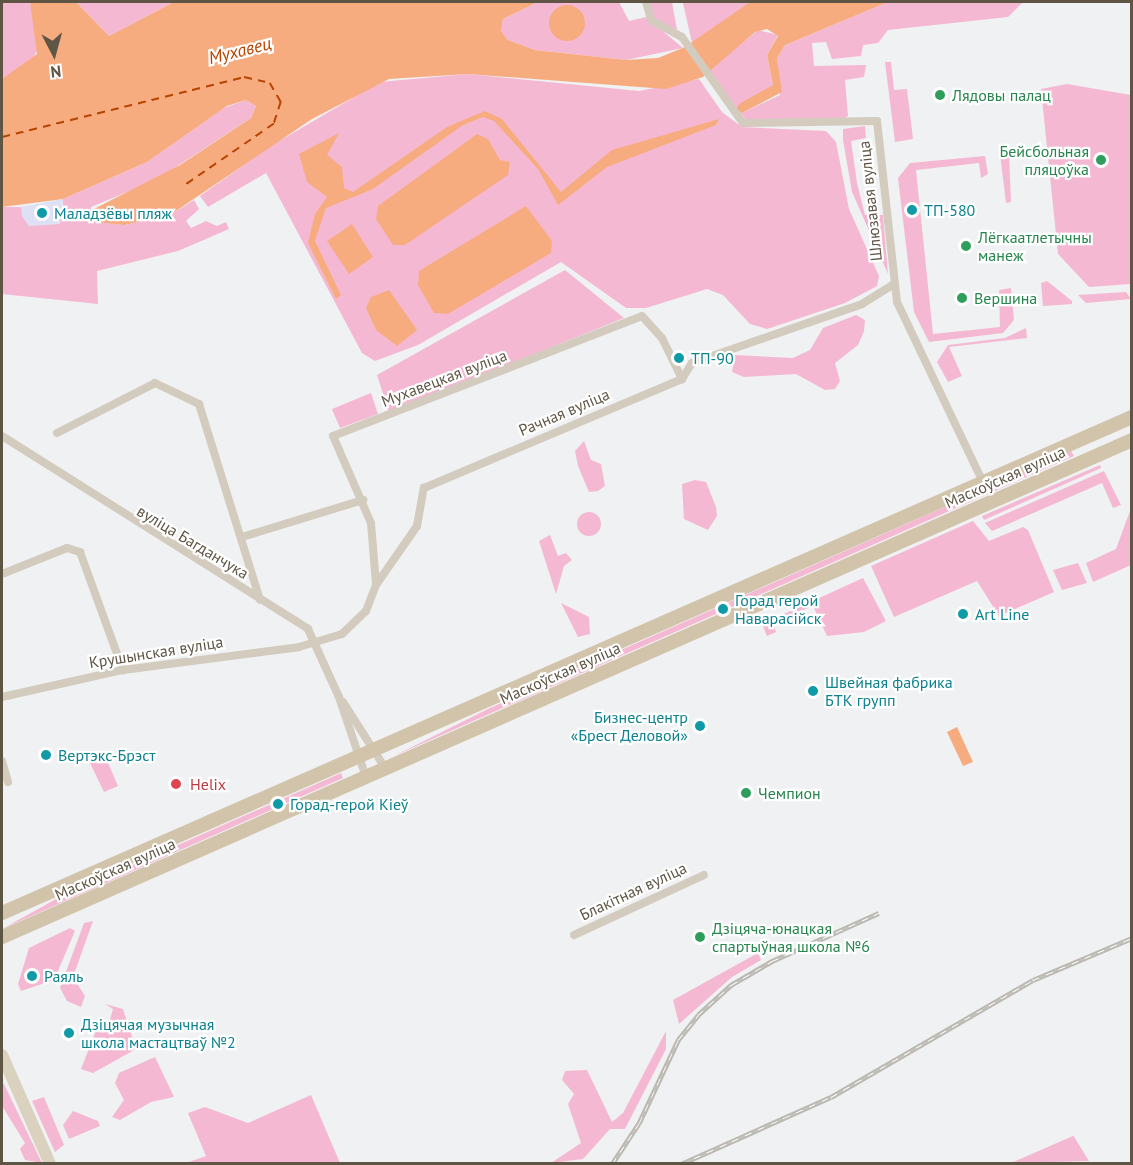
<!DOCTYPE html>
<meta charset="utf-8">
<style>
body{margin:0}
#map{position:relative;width:1133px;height:1165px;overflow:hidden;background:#eff1f2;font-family:"PT Sans",sans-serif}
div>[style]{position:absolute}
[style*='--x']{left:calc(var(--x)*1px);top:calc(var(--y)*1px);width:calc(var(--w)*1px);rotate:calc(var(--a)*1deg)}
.green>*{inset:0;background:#f5b8d3}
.round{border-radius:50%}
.sand>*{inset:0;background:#dee1f5}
.water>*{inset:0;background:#f7ac80}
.ferry>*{height:1.5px;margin-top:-0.75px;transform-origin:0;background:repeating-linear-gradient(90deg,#b74400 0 8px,transparent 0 14px)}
.minor>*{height:8px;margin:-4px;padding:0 4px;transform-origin:4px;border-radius:4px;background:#d3cbbe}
.secondary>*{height:12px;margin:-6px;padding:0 6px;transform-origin:6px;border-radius:6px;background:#dad2bf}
.primary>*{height:14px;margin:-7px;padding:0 7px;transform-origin:7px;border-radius:7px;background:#d1c4ab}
.rail>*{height:4.5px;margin-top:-2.25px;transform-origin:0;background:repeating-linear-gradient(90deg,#fff 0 7px,#bab8b0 0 14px);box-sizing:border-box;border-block:2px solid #bab8b0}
.dots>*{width:16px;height:16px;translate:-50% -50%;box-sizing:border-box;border:3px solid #fff;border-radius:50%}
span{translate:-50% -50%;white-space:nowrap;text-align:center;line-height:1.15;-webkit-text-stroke:4.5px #fff;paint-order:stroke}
.leisure-label{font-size:16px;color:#27864d}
.left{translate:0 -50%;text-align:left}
.right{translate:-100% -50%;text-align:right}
.street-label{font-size:16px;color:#5f5545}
.culture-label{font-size:16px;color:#0d838f}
.health-label{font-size:16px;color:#be3a42}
.water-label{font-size:18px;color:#b74400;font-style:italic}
.frame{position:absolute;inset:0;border:3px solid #5f5545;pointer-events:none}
.north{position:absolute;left:24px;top:24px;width:60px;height:60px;-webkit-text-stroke:4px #fff;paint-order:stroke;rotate:174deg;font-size:16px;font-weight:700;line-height:24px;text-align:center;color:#5f5545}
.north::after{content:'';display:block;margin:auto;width:21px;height:27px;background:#5f5545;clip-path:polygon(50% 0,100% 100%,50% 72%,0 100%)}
</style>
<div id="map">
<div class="green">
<div style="clip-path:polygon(2px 2px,30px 2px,40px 45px,30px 64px,2px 79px)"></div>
<div style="clip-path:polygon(76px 2px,174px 2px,109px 36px)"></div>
<div style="clip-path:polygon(538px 2px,619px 2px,629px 21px,646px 17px,683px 48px,626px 60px,535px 50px,508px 40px,501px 31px,503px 19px)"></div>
<div style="clip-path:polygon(649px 2px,672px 2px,677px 30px,654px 19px)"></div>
<div style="clip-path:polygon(750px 2px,723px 25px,692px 43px,683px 3px)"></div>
<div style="clip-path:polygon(888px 2px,1023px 2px,1008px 17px,888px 30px,878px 43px,863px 45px,861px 56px,832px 59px,826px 42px,812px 43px,814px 66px,866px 65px,864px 77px,845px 80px,848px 116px,843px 119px,746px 120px,708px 70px,758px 30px,778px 35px,767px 55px,773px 85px,742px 113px,780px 95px,777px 58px,785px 45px)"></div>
<div style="clip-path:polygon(885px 62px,891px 62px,894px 90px,907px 89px,913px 139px,895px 142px)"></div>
<div style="clip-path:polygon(468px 74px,639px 91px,699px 79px,722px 112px,742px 127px,826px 131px,836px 142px,849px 209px,879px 276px,877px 286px,845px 303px,767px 329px,750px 324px,723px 295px,707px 289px,646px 308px,626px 308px,561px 262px,418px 345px,375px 361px,362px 353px,266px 173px,208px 207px,200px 196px,269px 147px,380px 82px)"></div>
<div style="clip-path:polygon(1067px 84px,1131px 95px,1131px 284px,1089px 287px,1058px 254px,1041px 89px)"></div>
<div style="clip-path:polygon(246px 100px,256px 106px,251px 118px,156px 180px,91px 207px,93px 221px,124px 225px,170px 215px,194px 200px,199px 209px,186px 221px,191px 228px,206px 221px,217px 226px,226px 222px,229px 229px,178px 251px,97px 271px,98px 304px,2px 294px,2px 207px,21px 207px,30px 226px,63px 209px,63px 199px,147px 162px,224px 108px)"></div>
<div style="clip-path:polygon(865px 126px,866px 138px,851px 141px,857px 183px,865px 215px,883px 215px,888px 274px,852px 192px,843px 140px,843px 129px)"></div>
<div style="clip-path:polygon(1000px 154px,1009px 154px,1011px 202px,1006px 203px)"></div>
<div style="clip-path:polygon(985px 156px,988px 174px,981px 178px,979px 163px,916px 170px,933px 334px,1000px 327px,999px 290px,1011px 288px,1014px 320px,1003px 333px,929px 342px,914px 312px,898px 178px,910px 163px)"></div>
<div style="clip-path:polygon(565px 270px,624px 318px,389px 412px,377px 375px)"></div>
<div style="clip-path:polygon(1047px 281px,1072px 301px,1072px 304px,1043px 306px,1041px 283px)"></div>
<div style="clip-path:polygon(1126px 292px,1131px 299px,1086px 303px,1078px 295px)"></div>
<div style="clip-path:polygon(856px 315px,865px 320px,864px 331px,858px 345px,835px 363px,840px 381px,835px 389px,825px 390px,796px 374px,744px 377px,732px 372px,735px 355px,793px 358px,810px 350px,823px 328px)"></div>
<div style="clip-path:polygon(1026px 328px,1027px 338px,949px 347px,962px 376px,948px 382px,937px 362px,948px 345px,1005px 338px)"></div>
<div style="clip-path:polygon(371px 393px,378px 414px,340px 428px,332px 409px)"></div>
<div style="clip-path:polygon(584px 441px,591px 460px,601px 464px,605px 486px,598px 491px,589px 492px,578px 466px,575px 451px)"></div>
<div style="clip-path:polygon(1071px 451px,1074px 456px,394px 756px,490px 708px)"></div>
<div style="clip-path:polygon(1100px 465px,1101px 468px,984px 520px,982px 516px)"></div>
<div style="clip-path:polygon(1104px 471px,1121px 505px,1113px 508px,1102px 483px,992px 531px,985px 523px)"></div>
<div style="clip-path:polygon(695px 480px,706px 482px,716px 507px,717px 516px,708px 530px,684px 519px,682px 484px)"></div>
<div style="clip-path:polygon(1131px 508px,1131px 565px,1093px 582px,1086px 563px,1116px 549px)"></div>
<div class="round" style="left:577px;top:512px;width:24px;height:24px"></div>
<div style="clip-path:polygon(973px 521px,989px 541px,1023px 527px,1028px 530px,1054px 592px,999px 616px,977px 581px,894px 617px,871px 566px)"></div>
<div style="clip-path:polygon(550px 535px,558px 556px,566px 553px,572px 560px,564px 566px,556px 594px,539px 541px)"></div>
<div style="clip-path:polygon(1078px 563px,1087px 583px,1062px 590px,1053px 570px)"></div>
<div style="clip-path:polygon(863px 578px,886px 621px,864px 632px,827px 636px,813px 606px,773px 623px,776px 632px,767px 636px,762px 624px)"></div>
<div style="clip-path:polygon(561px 603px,589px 617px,590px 634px,578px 637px)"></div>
<div style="clip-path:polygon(105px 756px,118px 786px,104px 792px,90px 763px)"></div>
<div style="clip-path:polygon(341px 773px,343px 778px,2px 929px,58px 898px)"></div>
<div style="clip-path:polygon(93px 921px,73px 977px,85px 996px,81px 1007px,67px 1001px,60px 988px,84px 923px)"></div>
<div style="clip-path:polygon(70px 928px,75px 931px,54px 980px,21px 991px,18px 984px,29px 948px)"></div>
<div style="clip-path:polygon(758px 953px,761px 960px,732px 977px,679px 1024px,673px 1000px)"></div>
<div style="clip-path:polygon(105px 1004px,123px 1009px,136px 1049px,93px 1073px,81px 1069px,100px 1020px,109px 1023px,113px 1009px)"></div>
<div style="clip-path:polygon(666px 1031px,666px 1049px,625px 1129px,610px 1129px,583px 1159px,551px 1163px,581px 1143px,568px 1104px,574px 1094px,562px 1080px,565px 1071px,587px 1070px,612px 1122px,623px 1113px)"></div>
<div style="clip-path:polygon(155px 1057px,174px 1097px,151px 1102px,120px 1120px,112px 1117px,124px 1100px,115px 1083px,119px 1073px)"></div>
<div style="clip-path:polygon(2px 1083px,4px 1084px,42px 1163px,25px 1160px,20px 1149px,25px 1143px,2px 1106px)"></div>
<div style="clip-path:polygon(311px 1095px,340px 1163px,186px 1163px,206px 1156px,188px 1113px,205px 1107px,248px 1123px)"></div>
<div style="clip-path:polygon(44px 1097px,64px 1145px,55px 1152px,32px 1101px)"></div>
<div style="clip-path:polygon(73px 1111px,98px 1121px,100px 1126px,69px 1139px,63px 1125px)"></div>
<div style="clip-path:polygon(1073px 1135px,1089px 1161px,1011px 1163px,1073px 1136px)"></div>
</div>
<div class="sand">
<div style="clip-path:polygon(63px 199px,60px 224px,29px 226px,22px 216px,21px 207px)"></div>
</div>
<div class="water">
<div style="clip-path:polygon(30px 2px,76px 2px,109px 36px,174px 2px,538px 2px,503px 19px,501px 31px,508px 40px,535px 50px,626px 60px,658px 58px,685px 47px,750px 2px,888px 2px,785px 45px,777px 58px,782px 92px,742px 113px,736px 109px,739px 104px,773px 85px,767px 55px,778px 36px,767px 29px,755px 32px,703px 77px,666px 89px,468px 74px,389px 79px,312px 119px,170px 215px,124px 225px,97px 222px,88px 212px,180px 165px,251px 118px,256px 106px,246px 100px,227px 106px,147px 162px,63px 199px,2px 207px,2px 79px,37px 54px)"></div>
<div class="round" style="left:549px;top:5px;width:36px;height:36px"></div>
<div style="clip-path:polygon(485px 111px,502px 119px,561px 192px,612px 150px,719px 119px,716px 125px,607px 167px,558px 205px,538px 169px,494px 121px,483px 117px,463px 125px,373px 189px,326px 208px,315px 241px,341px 295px,336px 299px,308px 243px,315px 214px,327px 197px,307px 182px,299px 154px,339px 133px,327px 155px,342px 167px,344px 188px,353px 192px,447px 127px)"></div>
<div style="clip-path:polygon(477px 134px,488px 139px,500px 160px,510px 162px,508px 175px,405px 245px,393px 245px,376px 219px,378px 206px)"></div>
<div style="clip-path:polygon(526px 206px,552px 241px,551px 253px,448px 314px,434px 313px,418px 285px,419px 271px)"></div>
<div style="clip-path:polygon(352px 224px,373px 257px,349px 274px,327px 241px)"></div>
<div style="clip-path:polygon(389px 290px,417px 330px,397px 346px,376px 330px,366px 308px,371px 297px)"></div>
<div style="clip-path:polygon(957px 727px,973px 762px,963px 766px,947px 732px)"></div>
</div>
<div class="ferry">
<div style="--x:2;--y:137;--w:249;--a:-13.9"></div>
<div style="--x:244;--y:77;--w:27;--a:13"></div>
<div style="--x:270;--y:83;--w:22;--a:60"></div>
<div style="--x:281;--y:102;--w:23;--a:108"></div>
<div style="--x:274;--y:124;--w:109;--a:145.4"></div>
</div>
<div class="minor">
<div style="--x:646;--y:2;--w:19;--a:74"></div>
<div style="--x:651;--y:20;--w:35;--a:29"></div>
<div style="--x:682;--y:37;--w:105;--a:54.7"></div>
<div style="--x:743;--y:123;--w:134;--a:-0.9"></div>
<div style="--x:877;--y:121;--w:182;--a:83.7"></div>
<div style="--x:897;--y:302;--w:199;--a:64.5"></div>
<div style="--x:57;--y:433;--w:110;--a:-27"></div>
<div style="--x:155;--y:383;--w:49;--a:25.5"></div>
<div style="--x:199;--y:404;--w:205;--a:72.7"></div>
<div style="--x:2;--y:436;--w:362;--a:32.2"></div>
<div style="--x:308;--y:629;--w:75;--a:65.5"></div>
<div style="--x:339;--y:697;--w:84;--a:71.4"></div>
<div style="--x:242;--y:537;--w:127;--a:-17"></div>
<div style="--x:2;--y:574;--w:70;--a:-21.8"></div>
<div style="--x:67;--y:548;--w:14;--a:17"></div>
<div style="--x:80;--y:552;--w:126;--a:70"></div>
<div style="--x:376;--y:584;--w:61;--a:-94.7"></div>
<div style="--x:371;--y:523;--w:95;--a:-113.6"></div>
<div style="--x:333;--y:436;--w:331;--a:-21.2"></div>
<div style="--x:642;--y:316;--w:30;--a:48"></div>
<div style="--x:662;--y:338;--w:46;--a:64"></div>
<div style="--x:2;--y:697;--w:124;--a:-12.6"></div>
<div style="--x:123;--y:670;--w:177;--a:-7.4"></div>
<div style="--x:299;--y:647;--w:45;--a:-16.8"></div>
<div style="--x:342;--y:634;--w:33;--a:-44"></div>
<div style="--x:366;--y:611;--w:28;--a:-69"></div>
<div style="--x:376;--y:585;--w:72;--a:-55.2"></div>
<div style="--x:417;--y:526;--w:39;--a:-80"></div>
<div style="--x:424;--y:488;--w:280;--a:-22.9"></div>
<div style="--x:682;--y:379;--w:19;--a:-58"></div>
<div style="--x:692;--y:363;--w:180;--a:-19.1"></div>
<div style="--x:862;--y:304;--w:38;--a:-32"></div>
<div style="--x:343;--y:702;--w:78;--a:57.5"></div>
<div style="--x:2;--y:761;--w:22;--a:74"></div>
<div style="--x:574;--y:935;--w:143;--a:-24.8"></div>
</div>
<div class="secondary">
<div style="--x:2;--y:1055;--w:119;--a:66.2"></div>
</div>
<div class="primary">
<div style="--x:2;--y:913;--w:1234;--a:-23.7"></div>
<div style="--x:2;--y:937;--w:1234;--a:-23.74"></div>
</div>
<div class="rail">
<div style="--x:612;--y:1164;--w:49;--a:-56.6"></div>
<div style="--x:639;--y:1123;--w:92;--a:-64.8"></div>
<div style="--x:678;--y:1040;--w:32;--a:-51"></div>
<div style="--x:698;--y:1015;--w:45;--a:-42.3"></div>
<div style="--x:731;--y:985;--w:48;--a:-30.3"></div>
<div style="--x:772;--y:961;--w:117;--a:-24.2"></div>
<div style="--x:681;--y:1164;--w:164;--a:-24.1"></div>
<div style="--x:831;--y:1097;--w:233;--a:-30.1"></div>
<div style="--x:1033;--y:980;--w:108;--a:-23"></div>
</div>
<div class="dots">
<div style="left:940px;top:95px;background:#2e9e5b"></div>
<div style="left:1101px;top:160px;background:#2e9e5b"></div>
<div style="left:912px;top:210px;background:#0f9aa8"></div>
<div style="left:42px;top:213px;background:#0f9aa8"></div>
<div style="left:966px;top:246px;background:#2e9e5b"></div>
<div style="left:962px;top:298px;background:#2e9e5b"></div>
<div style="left:679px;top:358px;background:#0f9aa8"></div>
<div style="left:723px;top:609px;background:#0f9aa8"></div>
<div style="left:963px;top:614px;background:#0f9aa8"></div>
<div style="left:813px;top:691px;background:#0f9aa8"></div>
<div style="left:700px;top:726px;background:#0f9aa8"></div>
<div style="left:46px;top:755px;background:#0f9aa8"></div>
<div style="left:176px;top:784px;background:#e0444e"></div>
<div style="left:746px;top:793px;background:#2e9e5b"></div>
<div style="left:278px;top:804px;background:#0f9aa8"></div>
<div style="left:700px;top:937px;background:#2e9e5b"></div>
<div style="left:32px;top:976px;background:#0f9aa8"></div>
<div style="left:69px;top:1033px;background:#0f9aa8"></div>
</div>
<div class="leisure-label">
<span class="left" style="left:952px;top:95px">Лядовы палац</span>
<span class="right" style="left:1089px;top:160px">Бейсбольная<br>пляцоўка</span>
<span class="left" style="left:978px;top:246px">Лёгкаатлетычны<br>манеж</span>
<span class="left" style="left:974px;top:298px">Вершина</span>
<span class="left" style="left:758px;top:793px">Чемпион</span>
<span class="left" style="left:712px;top:937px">Дзіцяча-юнацкая<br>спартыўная школа №6</span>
</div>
<div class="street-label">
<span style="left:870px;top:201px;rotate:-96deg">Шлюзавая вуліца</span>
<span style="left:444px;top:378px;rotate:-21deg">Мухавецкая вуліца</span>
<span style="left:564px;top:412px;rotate:-23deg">Рачная вуліца</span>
<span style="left:1005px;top:477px;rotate:-24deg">Маскоўская вуліца</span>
<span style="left:193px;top:542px;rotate:31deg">вуліца Багданчука</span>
<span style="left:156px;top:652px;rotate:-9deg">Крушынская вуліца</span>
<span style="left:560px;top:673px;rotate:-24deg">Маскоўская вуліца</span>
<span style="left:115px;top:869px;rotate:-24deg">Маскоўская вуліца</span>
<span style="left:633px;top:891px;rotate:-25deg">Блакітная вуліца</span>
</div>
<div class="culture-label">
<span class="left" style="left:924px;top:210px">ТП-580</span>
<span class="left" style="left:54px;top:213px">Маладзёвы пляж</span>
<span class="left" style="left:691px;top:358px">ТП-90</span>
<span class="left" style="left:735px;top:609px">Горад герой<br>Наварасійск</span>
<span class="left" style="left:975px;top:614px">Art Line</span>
<span class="left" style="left:825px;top:691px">Швейная фабрика<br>БТК групп</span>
<span class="right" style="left:688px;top:726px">Бизнес-центр<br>«Брест Деловой»</span>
<span class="left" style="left:58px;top:755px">Вертэкс-Брэст</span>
<span class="left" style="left:290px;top:804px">Горад-герой Кіеў</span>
<span class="left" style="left:44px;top:976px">Раяль</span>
<span class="left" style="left:81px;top:1033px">Дзіцячая музычная<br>школа мастацтваў №2</span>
</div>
<div class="health-label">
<span class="left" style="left:190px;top:784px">Helix</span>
</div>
<div class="water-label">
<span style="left:240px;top:51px;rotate:-14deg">Мухавец</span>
</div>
<div class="frame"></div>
<div class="north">N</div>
</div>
